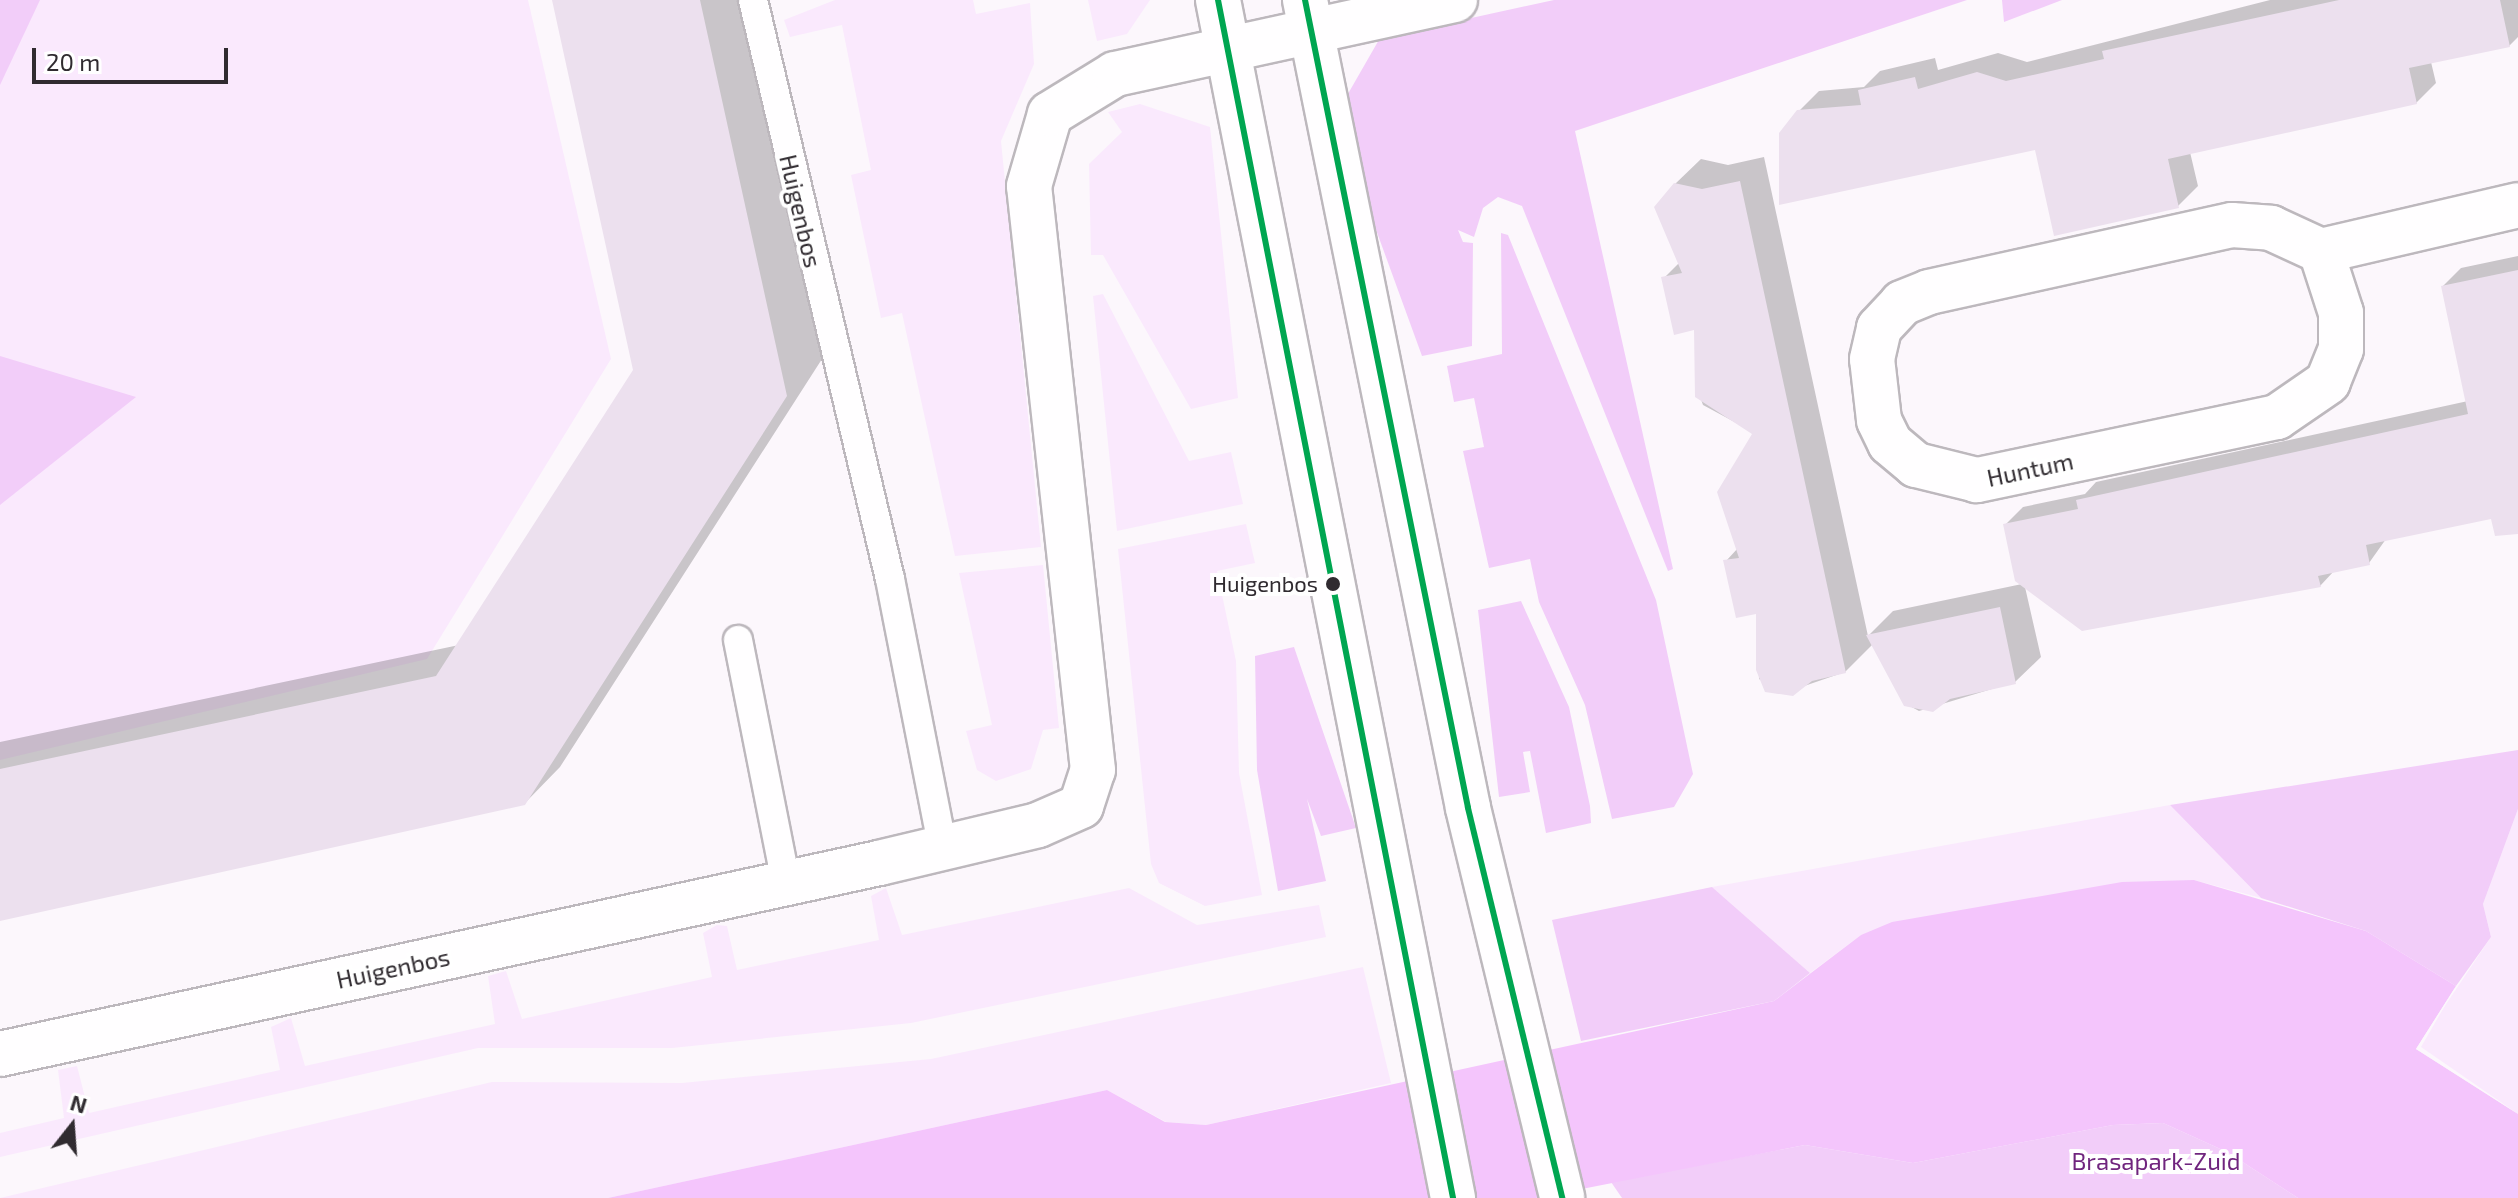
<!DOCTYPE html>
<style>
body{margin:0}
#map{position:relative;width:2518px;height:1198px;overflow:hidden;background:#fcf7fc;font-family:"Exo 2",sans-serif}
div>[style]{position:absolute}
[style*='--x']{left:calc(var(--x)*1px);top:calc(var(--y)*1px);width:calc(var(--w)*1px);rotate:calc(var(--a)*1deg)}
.green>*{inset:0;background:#fae9fd}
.forest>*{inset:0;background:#f2cdf9}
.water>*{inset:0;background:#f4c5fc}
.pier>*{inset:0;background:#fcf7fc}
.shadow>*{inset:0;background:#0003}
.building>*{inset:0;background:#ece0ee}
.roads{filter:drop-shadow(2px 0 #bdb8bd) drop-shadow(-2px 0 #bdb8bd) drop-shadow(0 2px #bdb8bd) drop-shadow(0 -2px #bdb8bd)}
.lane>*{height:28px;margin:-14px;padding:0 14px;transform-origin:14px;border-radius:14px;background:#fffeff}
.street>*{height:44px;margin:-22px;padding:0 22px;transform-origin:22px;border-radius:22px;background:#fffeff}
.secondary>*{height:44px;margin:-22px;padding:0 22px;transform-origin:22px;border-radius:22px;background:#fffeff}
.bus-1>*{height:6px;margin:-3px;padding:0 3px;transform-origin:3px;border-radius:3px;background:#00a651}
.dots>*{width:22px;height:22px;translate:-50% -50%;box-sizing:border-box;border:4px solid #fff;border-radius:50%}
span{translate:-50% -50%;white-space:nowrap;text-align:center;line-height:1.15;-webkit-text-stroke:8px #fff;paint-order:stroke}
.bus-label{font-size:22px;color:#302b30}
.right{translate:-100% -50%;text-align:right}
.street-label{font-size:24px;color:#302b30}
.park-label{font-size:24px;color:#70257e}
.north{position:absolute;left:32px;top:1086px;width:80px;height:80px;-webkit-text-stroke:6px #fff;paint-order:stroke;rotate:17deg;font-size:22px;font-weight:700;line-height:32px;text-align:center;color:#302b30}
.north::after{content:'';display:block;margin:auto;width:28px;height:36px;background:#302b30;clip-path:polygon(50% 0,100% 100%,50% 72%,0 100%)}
.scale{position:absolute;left:32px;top:48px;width:196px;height:36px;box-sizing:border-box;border:4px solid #302b30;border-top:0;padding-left:10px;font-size:24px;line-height:28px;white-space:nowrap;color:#302b30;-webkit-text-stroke:6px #fff;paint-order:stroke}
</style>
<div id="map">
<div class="green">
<div style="clip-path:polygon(0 0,528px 0,611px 359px,427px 659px,0 760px)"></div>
<div style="clip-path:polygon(835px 0,973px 0,976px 14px,1030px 3px,1034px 64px,1001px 141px,1041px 547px,955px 556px,902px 313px,881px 318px,851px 175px,871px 170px,842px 25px,790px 37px,784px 20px)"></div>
<div style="clip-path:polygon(1088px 0,1150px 0,1127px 34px,1097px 41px)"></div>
<div style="clip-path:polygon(1140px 104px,1210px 127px,1238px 398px,1191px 409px,1103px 255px,1091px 255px,1089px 164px,1122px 132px,1108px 112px)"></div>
<div style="clip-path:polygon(1103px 294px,1189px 461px,1231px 452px,1243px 504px,1117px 531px,1093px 296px)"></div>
<div style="clip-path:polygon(1246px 524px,1255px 563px,1217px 571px,1236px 661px,1239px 773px,1262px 895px,1205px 906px,1159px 883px,1151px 864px,1118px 549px)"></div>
<div style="clip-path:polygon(1043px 565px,1059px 728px,1043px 730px,1031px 769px,996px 781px,977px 770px,966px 731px,992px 725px,959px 573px)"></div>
<div style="clip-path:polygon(2170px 805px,2261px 898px,2194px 880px,1861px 935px,1810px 973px,1712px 887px)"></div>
<div style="clip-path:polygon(2518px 809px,2518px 1114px,2416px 1049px,2491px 937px,2483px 904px)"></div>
<div style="clip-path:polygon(886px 888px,902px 935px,1129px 888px,1197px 925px,1319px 905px,1326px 937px,911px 1023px,672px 1048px,478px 1048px,0 1157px,0 1133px,64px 1118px,58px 1070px,77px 1066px,89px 1113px,280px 1070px,271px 1027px,291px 1018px,305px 1066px,495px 1024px,488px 976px,506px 971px,522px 1019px,712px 977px,703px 933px,717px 925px,727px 926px,737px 970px,879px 940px,871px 896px)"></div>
<div style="clip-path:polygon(1363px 967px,1391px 1083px,1206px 1125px,1166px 1122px,1107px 1090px,608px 1198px,0 1198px,492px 1082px,682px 1083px,931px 1059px)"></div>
</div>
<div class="forest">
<div style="clip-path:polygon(0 0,40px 0,0 85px)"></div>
<div style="clip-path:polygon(1554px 0,1967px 0,1575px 131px,1673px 569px,1668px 571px,1522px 206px,1498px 197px,1483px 208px,1474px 237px,1458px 230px,1463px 242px,1473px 243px,1472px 346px,1422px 356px,1351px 161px,1345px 99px,1380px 38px)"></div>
<div style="clip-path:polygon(2002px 0,2062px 0,2004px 22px)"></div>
<div style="clip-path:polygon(1501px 233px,1508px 235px,1656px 600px,1693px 774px,1674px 807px,1612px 819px,1585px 705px,1539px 602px,1530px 559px,1489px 568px,1463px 451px,1484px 447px,1474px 398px,1454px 402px,1447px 366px,1502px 354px)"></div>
<div style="clip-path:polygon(0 356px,136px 397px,0 505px)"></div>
<div style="clip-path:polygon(1521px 601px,1569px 707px,1590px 806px,1591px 823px,1546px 833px,1530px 751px,1523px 752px,1530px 792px,1499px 797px,1478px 610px)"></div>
<div style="clip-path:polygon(1294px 647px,1356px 828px,1321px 836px,1307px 799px,1326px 881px,1278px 891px,1257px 770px,1255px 656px)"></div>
<div style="clip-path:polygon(2518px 750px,2518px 809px,2483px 904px,2491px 937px,2456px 986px,2366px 931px,2261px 898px,2170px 805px)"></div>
<div style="clip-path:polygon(1712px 887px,1810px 973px,1774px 1001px,1581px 1041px,1552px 920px)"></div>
<div style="clip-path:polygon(2163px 1123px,2227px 1152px,2298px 1198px,1622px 1198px,1611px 1182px,1805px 1145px,1913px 1163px,2113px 1125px)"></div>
</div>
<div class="water">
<div style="clip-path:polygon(2194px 880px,2366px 931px,2456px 986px,2416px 1049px,2518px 1114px,2518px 1198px,2298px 1198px,2227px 1152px,2163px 1123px,2113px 1125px,1913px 1163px,1805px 1145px,1536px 1198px,608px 1198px,1107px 1090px,1165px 1122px,1206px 1125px,1774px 1001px,1861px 935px,1892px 922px,2122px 882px)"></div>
</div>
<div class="pier">
<div style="clip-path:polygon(2458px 983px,2421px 1047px,2518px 1114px,2416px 1049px)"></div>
</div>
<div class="shadow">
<div style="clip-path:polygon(554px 0,743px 0,822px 359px,560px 767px,524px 804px,0 919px,0 742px,459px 645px,635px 371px)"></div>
<div style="clip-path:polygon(2270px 0,2518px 0,2518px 37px,2509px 46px,2431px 62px,2436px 83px,2416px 103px,2190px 152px,2198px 186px,2178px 206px,2037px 147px,1798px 112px,1819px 91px,1864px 87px,1880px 71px,1935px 58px,1938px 70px,1998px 53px,2027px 62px)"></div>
<div style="clip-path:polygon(1764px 157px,1868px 636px,1893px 611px,2022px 584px,2005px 525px,2023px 507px,2085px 494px,2096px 482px,2468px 401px,2443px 286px,2461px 268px,2518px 256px,2518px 523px,2508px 513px,2386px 539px,2369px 563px,2335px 570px,2320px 586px,2025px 587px,2041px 657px,2015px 682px,1919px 711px,1906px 704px,1873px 644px,1845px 672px,1781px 694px,1759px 679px,1757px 612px,1726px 561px,1738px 548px,1755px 433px,1703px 405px,1696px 386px,1696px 328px,1664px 278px,1680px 262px,1675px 184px,1701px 159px,1728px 165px)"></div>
</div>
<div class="building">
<div style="clip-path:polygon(552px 0,700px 0,787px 396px,525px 805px,0 921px,0 769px,436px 676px,633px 370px)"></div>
<div style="clip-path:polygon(2339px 0,2500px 0,2510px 47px,2409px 68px,2417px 104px,2168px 159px,2179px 208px,2054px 236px,2035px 150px,1779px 205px,1779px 133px,1797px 110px,1861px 105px,1858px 90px,1915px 77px,1918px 89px,1977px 72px,2006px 81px,2104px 59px,2102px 51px)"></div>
<div style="clip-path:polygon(1740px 181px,1846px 673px,1812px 681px,1793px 696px,1765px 692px,1756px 670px,1756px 614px,1736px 618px,1723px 560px,1739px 558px,1717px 492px,1752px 434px,1695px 397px,1694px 330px,1674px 335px,1661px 277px,1682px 273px,1654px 207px,1674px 183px,1702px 189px)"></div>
<div style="clip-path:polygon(2518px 270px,2518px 534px,2495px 536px,2491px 519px,2366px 545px,2370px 565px,2318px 576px,2321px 587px,2082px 631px,2015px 581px,2003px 524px,2078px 509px,2076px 500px,2468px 414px,2441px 286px)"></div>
<div style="clip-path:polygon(2000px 607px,2016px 684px,1950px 699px,1933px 712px,1904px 706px,1866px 635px)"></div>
</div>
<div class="roads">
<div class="lane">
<div style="--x:753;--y:0;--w:595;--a:76.69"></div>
<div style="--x:890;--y:579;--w:270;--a:78.9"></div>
<div style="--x:738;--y:640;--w:248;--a:78.8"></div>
</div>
<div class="street">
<div style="--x:2321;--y:251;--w:65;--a:72.1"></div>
<div style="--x:2341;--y:313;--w:36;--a:90"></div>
<div style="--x:2341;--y:349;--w:35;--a:112"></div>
<div style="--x:2328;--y:382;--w:62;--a:145.5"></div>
<div style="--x:2277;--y:417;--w:307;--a:168.1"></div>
<div style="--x:1977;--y:480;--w:63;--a:-166.2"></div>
<div style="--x:1916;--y:465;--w:34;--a:-140"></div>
<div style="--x:1890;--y:443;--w:25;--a:-116"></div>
<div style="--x:1879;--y:420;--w:61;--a:-96.5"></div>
<div style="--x:1872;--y:359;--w:32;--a:-77"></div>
<div style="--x:1879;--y:328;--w:34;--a:-47"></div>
<div style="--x:1902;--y:303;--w:29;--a:-22"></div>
<div style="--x:1929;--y:292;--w:310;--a:-12.5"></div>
<div style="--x:2232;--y:225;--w:39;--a:4"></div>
<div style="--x:2271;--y:228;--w:55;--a:24.7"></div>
<div style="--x:2321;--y:251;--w:202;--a:-13.1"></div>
<div style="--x:0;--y:1054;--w:900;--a:-12.26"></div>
<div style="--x:879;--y:863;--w:163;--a:-13.4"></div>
<div style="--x:1038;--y:825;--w:47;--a:-23.8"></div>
<div style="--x:1081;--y:806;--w:38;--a:-72"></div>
<div style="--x:1093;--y:770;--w:587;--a:-96.25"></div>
<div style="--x:1029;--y:186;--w:75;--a:-73.7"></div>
<div style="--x:1050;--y:114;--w:76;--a:-31.6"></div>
<div style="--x:1115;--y:74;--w:348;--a:-12.3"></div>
</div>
<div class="secondary">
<div style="--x:1218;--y:0;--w:1221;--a:78.9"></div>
<div style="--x:1305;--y:0;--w:824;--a:78.59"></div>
<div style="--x:1468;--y:808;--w:401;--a:76.4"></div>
</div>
</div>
<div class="bus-1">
<div style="--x:1218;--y:0;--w:1221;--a:78.9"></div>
<div style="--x:1305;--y:0;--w:824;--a:78.59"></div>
<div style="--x:1468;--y:808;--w:401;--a:76.4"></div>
</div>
<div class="dots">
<div style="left:1333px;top:584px;background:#302b30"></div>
</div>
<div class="bus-label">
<span class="right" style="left:1318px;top:584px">Huigenbos</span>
</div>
<div class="street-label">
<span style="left:801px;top:211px;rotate:77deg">Huigenbos</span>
<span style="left:2030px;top:469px;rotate:-12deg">Huntum</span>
<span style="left:393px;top:968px;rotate:-12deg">Huigenbos</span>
</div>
<div class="park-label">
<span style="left:2156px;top:1161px">Brasapark-Zuid</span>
</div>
<div class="north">N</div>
<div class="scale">20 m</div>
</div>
